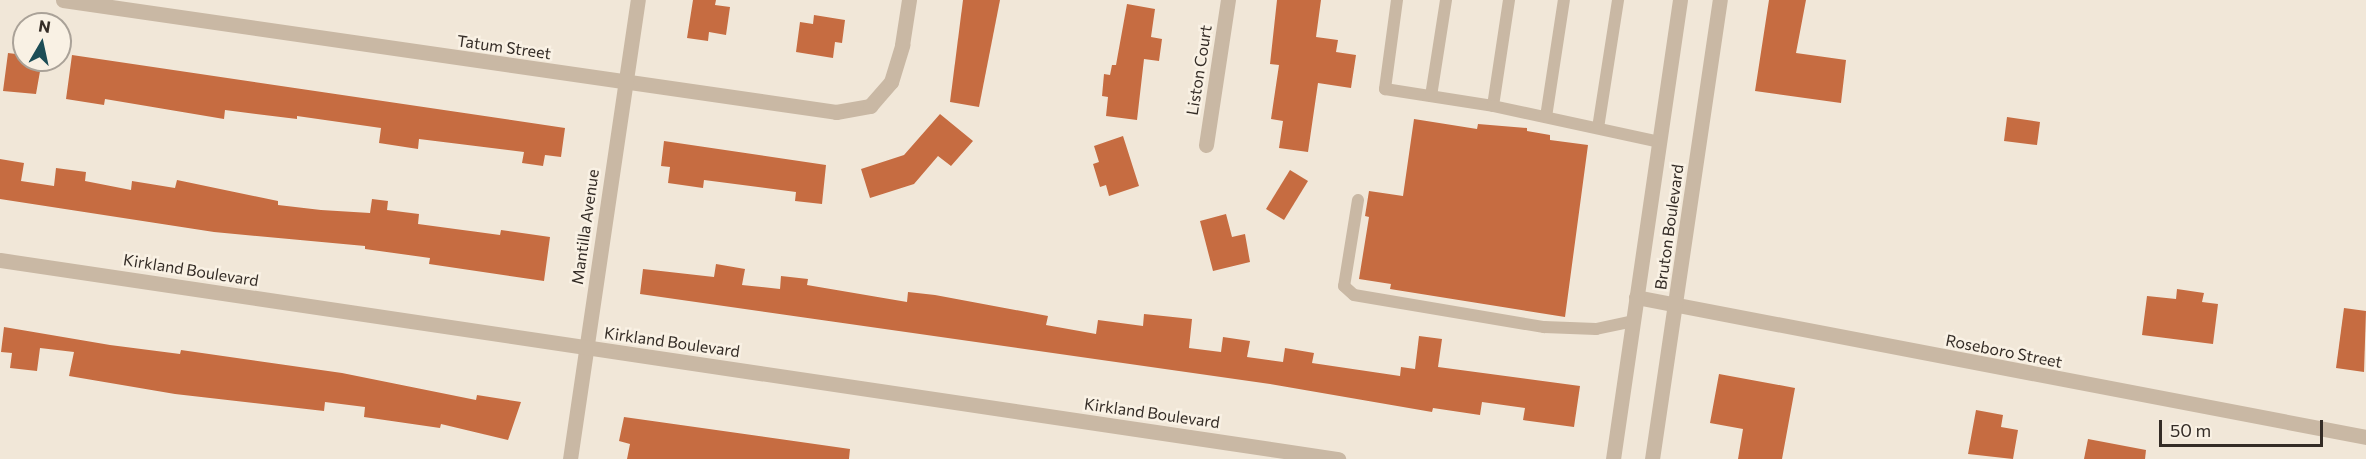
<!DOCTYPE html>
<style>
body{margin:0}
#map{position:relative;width:2366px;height:459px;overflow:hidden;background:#f1e7d8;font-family:Commissioner,sans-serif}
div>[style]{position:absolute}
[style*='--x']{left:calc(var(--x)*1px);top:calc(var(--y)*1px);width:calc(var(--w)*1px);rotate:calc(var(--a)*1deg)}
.building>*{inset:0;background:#c66c41}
.service>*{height:12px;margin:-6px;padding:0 6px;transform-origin:6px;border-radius:6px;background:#c9b8a4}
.minor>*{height:15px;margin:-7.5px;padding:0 7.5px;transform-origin:7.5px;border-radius:7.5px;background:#c9b8a4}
.tertiary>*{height:15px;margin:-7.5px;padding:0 7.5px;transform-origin:7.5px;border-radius:7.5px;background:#c9b8a4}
span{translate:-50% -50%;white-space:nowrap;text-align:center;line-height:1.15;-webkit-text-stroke:5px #f9f1e4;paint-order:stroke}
.street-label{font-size:16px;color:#342c26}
.north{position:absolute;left:12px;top:12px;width:60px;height:60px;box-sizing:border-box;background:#f9f1e4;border:2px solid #aaa298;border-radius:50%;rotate:9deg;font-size:16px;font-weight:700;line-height:24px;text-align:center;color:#342c26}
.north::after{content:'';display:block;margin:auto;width:21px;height:27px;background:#1c4d56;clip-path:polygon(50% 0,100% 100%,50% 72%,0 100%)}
.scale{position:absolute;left:2159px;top:420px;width:164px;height:27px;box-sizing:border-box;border:3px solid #342c26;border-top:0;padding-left:8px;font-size:18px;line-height:21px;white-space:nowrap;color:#342c26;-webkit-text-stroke:4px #f9f1e4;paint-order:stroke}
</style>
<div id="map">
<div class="building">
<div style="clip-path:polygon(693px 0,716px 0,715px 5px,730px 7px,726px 35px,709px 32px,708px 41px,687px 38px)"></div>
<div style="clip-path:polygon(963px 0,1000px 0,979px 107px,950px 102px)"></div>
<div style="clip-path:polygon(1277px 0,1321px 0,1316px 37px,1338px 40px,1336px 52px,1356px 55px,1351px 88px,1318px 83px,1308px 152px,1279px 148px,1283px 121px,1271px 119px,1279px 65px,1270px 64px)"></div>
<div style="clip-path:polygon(1769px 0,1806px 0,1796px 53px,1846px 60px,1841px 103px,1755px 91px)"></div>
<div style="clip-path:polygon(1127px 4px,1155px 9px,1151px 37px,1162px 39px,1159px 61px,1144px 59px,1137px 120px,1106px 116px,1108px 97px,1102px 96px,1104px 74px,1110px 75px,1112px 65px,1116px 65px)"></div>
<div style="clip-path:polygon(814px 15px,845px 20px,842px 43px,835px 42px,833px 58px,796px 52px,800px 22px,813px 24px)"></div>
<div style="clip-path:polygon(8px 53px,24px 55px,24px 60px,42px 60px,36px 94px,3px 91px)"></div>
<div style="clip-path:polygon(72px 55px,565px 128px,561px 157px,545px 155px,543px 166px,522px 163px,524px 152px,419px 139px,418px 149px,379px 143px,381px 128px,297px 116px,297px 119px,225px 110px,224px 119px,105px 99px,104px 105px,66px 99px)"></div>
<div style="clip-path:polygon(940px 114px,973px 141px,951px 166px,938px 156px,914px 184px,870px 198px,861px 169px,904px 155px)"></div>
<div style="clip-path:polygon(2007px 117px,2040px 122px,2037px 145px,2004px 141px)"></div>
<div style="clip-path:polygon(1414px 119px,1477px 129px,1478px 124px,1527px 128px,1527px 131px,1550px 135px,1550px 140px,1588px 145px,1565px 317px,1390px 289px,1391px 284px,1359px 279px,1369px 217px,1365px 216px,1369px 191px,1403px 196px)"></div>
<div style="clip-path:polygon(1123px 136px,1139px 186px,1109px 196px,1106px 185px,1100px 187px,1093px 164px,1099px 162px,1094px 146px)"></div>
<div style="clip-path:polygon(664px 141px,826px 165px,822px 204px,795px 201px,796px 192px,704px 180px,703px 188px,668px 183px,670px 167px,661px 166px)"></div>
<div style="clip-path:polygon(0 159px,24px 163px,21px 181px,54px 186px,56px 168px,86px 172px,85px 181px,131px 190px,132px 181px,175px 188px,177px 180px,278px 201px,278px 205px,321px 210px,370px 213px,372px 199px,388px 201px,387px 210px,419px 214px,418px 224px,500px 235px,501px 230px,550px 237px,544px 281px,429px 264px,430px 258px,365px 249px,365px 246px,214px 232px,0 199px)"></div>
<div style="clip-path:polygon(1290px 170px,1308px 181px,1284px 220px,1266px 209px)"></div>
<div style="clip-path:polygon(1226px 214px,1232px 237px,1245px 234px,1250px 262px,1213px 271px,1200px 221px)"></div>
<div style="clip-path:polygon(716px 264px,745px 269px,742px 285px,780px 289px,781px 276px,808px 279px,807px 285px,907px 302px,908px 292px,935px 295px,1048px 316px,1046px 325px,1096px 334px,1098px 320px,1143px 326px,1144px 314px,1192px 319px,1189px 348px,1221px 352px,1223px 337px,1250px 341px,1247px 357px,1283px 362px,1285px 348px,1314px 353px,1312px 363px,1400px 376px,1401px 367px,1415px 369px,1419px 336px,1442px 339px,1438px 367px,1580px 386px,1574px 427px,1523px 420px,1525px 408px,1482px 402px,1480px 415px,1433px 408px,1432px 412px,1270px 384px,640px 294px,643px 269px,714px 277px)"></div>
<div style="clip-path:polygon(2177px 289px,2204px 293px,2202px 302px,2218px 304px,2213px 344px,2142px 335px,2147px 296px,2176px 299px)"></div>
<div style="clip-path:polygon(2344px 308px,2366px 311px,2364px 372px,2336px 368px)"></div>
<div style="clip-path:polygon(4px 327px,110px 345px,180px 354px,181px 350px,342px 373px,476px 400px,477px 395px,521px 402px,508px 440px,441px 424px,440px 428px,364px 417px,365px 407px,325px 402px,324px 411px,175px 394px,69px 376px,74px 352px,40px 348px,37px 371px,10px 368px,12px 353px,1px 352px)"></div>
<div style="clip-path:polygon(1719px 374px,1795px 388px,1782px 459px,1738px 459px,1743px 429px,1710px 423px)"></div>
<div style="clip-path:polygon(1976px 410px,2003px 415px,2001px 427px,2018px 430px,2013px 459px,1968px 454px)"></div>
<div style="clip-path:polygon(624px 417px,850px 449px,849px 459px,627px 459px,630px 444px,619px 441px)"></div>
<div style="clip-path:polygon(2088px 439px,2146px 450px,2145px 459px,2084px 459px)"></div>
</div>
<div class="service">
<div style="--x:1397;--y:0;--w:90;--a:97.7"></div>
<div style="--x:1385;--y:89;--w:109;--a:8.9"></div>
<div style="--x:1509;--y:0;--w:107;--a:98.6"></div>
<div style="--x:1493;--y:106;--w:170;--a:12.2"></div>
<div style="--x:1431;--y:96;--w:97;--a:-81.1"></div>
<div style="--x:1546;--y:117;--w:118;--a:-81.3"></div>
<div style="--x:1598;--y:128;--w:130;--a:-81.1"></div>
<div style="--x:1358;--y:200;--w:87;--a:99.2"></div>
<div style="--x:1344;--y:286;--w:13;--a:42"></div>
<div style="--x:1354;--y:295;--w:193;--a:9.6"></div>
<div style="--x:1544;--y:327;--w:52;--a:2.2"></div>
<div style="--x:1596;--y:329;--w:38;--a:-12"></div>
</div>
<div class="minor">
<div style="--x:63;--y:0;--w:781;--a:8.24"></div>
<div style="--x:836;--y:112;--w:35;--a:-10"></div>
<div style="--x:870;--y:106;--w:32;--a:-49"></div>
<div style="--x:891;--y:82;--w:39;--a:-73"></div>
<div style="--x:902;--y:45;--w:46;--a:-81.2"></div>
<div style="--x:1206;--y:145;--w:147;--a:-81.4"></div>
<div style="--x:1636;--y:297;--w:743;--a:10.86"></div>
<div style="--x:570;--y:459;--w:464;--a:-81.6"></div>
</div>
<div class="tertiary">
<div style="--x:0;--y:260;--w:1353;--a:8.46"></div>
<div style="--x:1613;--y:459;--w:464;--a:-81.7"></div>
<div style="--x:1652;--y:459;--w:464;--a:-81.6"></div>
</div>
<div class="street-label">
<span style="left:504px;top:47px;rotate:8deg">Tatum Street</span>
<span style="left:1199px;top:70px;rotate:-81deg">Liston Court</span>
<span style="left:585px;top:227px;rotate:-82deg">Mantilla Avenue</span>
<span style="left:1669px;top:227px;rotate:-82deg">Bruton Boulevard</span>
<span style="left:191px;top:270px;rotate:9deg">Kirkland Boulevard</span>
<span style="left:672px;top:342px;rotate:8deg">Kirkland Boulevard</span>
<span style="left:2004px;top:351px;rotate:11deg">Roseboro Street</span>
<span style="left:1152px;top:413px;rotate:8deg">Kirkland Boulevard</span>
</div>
<div class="north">N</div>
<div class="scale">50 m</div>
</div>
